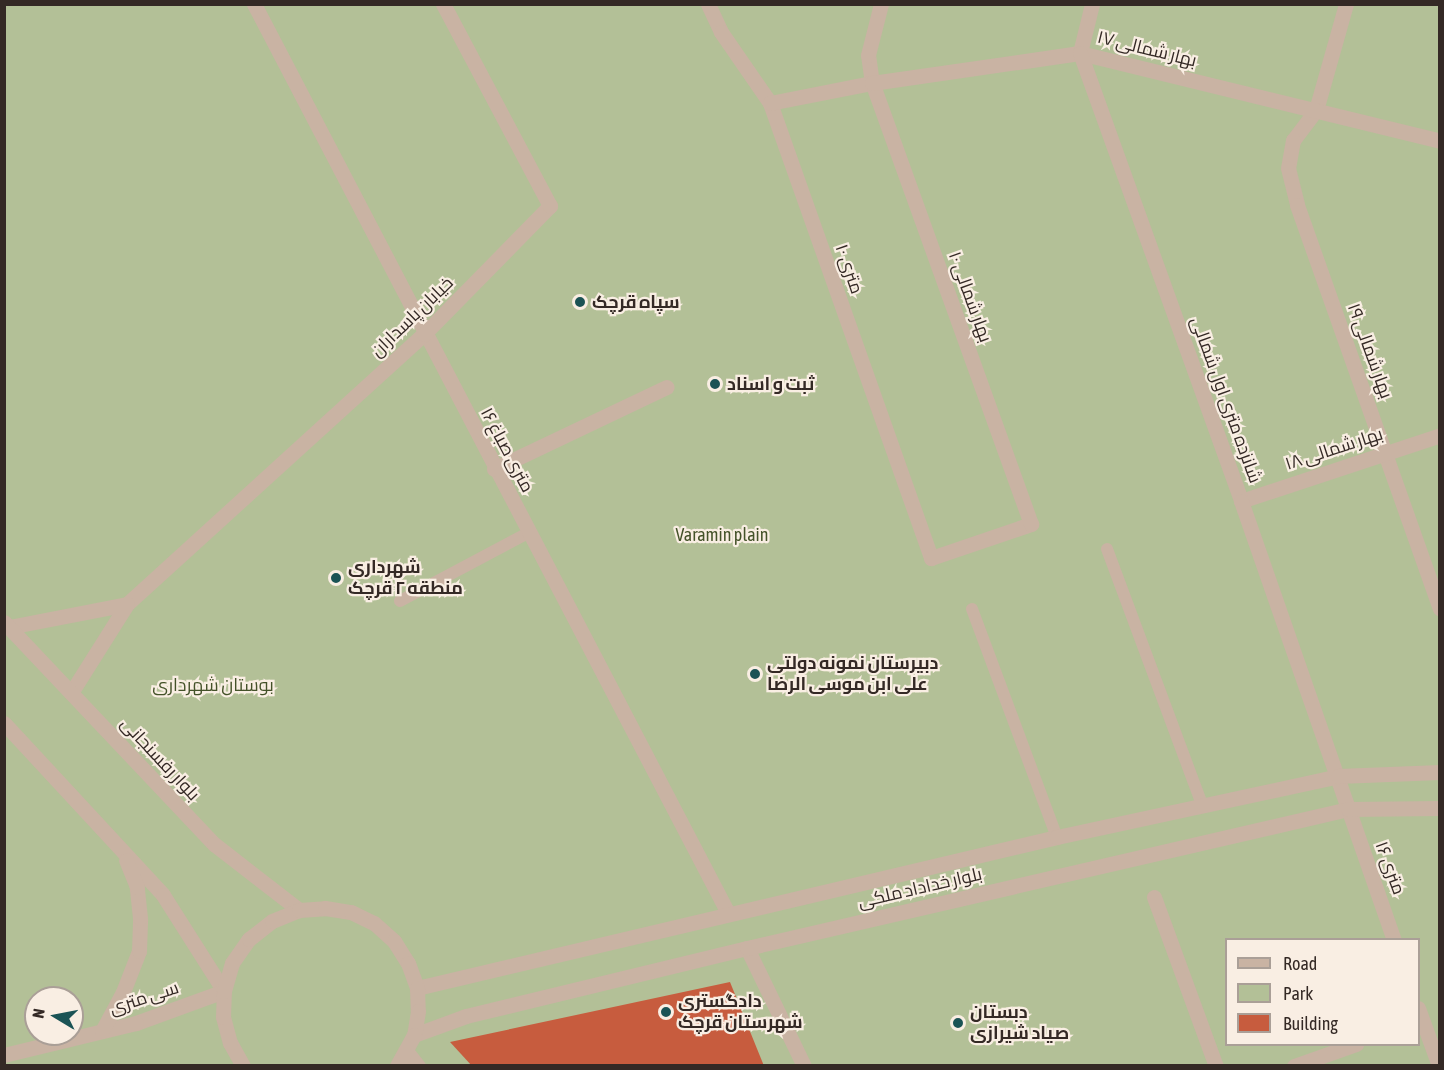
<!DOCTYPE html>
<meta charset="utf-8">
<style>
body{margin:0}
#map{position:relative;width:1444px;height:1070px;overflow:hidden;background:#f1e4d7;font-family:"Asap Condensed",Cairo,sans-serif}
div>[style]{position:absolute}
[style*='--x']{left:calc(var(--x)*1px);top:calc(var(--y)*1px);width:calc(var(--w)*1px);rotate:calc(var(--a)*1deg)}
.green>*{inset:0;background:#b3c097}
.building>*{inset:0;background:#c75c3e}
.service>*{height:12px;margin:-6px;padding:0 6px;transform-origin:6px;border-radius:6px;background:#c9b3a3}
.minor>*{height:15px;margin:-7.5px;padding:0 7.5px;transform-origin:7.5px;border-radius:7.5px;background:#c9b3a3}
.tertiary>*{height:15px;margin:-7.5px;padding:0 7.5px;transform-origin:7.5px;border-radius:7.5px;background:#c9b3a3}
.dots>*{width:16px;height:16px;translate:-50% -50%;box-sizing:border-box;border:3px solid #f9eee3;border-radius:50%}
span{translate:-50% -50%;white-space:nowrap;text-align:center;line-height:1.15;-webkit-text-stroke:4.5px #f9eee3;paint-order:stroke}
.street-label{font-size:18px;color:#342925}
.poi-label{font-size:18px;color:#342925;font-weight:700}
.left{translate:0 -50%;text-align:left}
.park-label{font-size:18px;color:#445229}
.frame{position:absolute;inset:0;border:6px solid #342925;pointer-events:none}
.legend{position:absolute;left:1225px;top:938px;width:195px;height:108px;box-sizing:border-box;background:#f9eee3;border:2px solid #aa9f97;margin:0;padding:8px 10px;list-style:none;font-size:18px;color:#342925}
.legend li{display:flex;align-items:center;gap:12px;height:30px}
.legend b{width:30px;border:2px solid #aa9f97}
.north{position:absolute;left:24px;top:986px;width:60px;height:60px;box-sizing:border-box;background:#f9eee3;border:2px solid #aa9f97;border-radius:50%;rotate:280deg;font-size:16px;font-weight:700;line-height:24px;text-align:center;color:#342925}
.north::after{content:'';display:block;margin:auto;width:21px;height:27px;background:#1b5355;clip-path:polygon(50% 0,100% 100%,50% 72%,0 100%)}
</style>
<div id="map">
<div class="green">
<div style="clip-path:polygon(evenodd,5px 5px,1439px 5px,1439px 1065px,5px 1066px,5px 5px,1226px 940px,1418px 940px,1418px 1044px,1226px 1044px,1226px 940px,5px 5px,36px 998px,72px 998px,72px 1034px,36px 1034px,36px 998px)"></div>
</div>
<div class="building">
<div style="clip-path:polygon(730px 982px,764px 1066px,472px 1066px,450px 1042px)"></div>
</div>
<div class="service">
<div style="--x:1107;--y:549;--w:272;--a:69.6"></div>
<div style="--x:400;--y:601;--w:145;--a:-28"></div>
<div style="--x:972;--y:609;--w:243;--a:69.6"></div>
</div>
<div class="minor">
<div style="--x:254;--y:4;--w:1025;--a:62.46"></div>
<div style="--x:708;--y:4;--w:31;--a:65"></div>
<div style="--x:721;--y:32;--w:86;--a:55.4"></div>
<div style="--x:770;--y:103;--w:483;--a:70.5"></div>
<div style="--x:931;--y:558;--w:106;--a:-18.8"></div>
<div style="--x:1031;--y:524;--w:469;--a:-109.8"></div>
<div style="--x:872;--y:83;--w:28;--a:-98"></div>
<div style="--x:868;--y:55;--w:53;--a:-75.7"></div>
<div style="--x:1346;--y:4;--w:110;--a:105.8"></div>
<div style="--x:1316;--y:110;--w:38;--a:127"></div>
<div style="--x:1293;--y:140;--w:28;--a:100"></div>
<div style="--x:1288;--y:168;--w:38;--a:76"></div>
<div style="--x:1297;--y:205;--w:428;--a:70.5"></div>
<div style="--x:770;--y:103;--w:104;--a:-11.1"></div>
<div style="--x:872;--y:83;--w:210;--a:-8.2"></div>
<div style="--x:1080;--y:53;--w:371;--a:13.7"></div>
<div style="--x:494;--y:469;--w:191;--a:-25.4"></div>
<div style="--x:1241;--y:501;--w:210;--a:-18.3"></div>
<div style="--x:127;--y:604;--w:401;--a:-42.3"></div>
<div style="--x:424;--y:334;--w:180;--a:-45.5"></div>
<div style="--x:550;--y:206;--w:229;--a:-117.9"></div>
<div style="--x:9;--y:627;--w:120;--a:-11"></div>
<div style="--x:127;--y:604;--w:105;--a:122.2"></div>
<div style="--x:1154;--y:897;--w:180;--a:69.9"></div>
<div style="--x:747;--y:948;--w:131;--a:64.2"></div>
<div style="--x:1294;--y:1066;--w:66;--a:-19.5"></div>
</div>
<div class="tertiary">
<div style="--x:1092;--y:4;--w:50;--a:103.8"></div>
<div style="--x:1080;--y:53;--w:476;--a:70.2"></div>
<div style="--x:1241;--y:501;--w:465;--a:70.8"></div>
<div style="--x:4;--y:622;--w:306;--a:46.6"></div>
<div style="--x:214;--y:844;--w:108;--a:37.8"></div>
<div style="--x:4;--y:723;--w:234;--a:47.2"></div>
<div style="--x:163;--y:895;--w:114;--a:57.6"></div>
<div style="--x:224;--y:991;--w:94;--a:160"></div>
<div style="--x:136;--y:1023;--w:136;--a:166.4"></div>
<div style="--x:417;--y:988;--w:658;--a:-13.28"></div>
<div style="--x:1057;--y:837;--w:288;--a:-12.2"></div>
<div style="--x:1338;--y:776;--w:102;--a:-2.2"></div>
<div style="--x:1418;--y:1008;--w:62;--a:70.1"></div>
<div style="--x:102;--y:1031;--w:44;--a:-61.7"></div>
<div style="--x:123;--y:992;--w:44;--a:-68.7"></div>
<div style="--x:139;--y:951;--w:33;--a:-88"></div>
<div style="--x:140;--y:918;--w:31;--a:-96"></div>
<div style="--x:137;--y:887;--w:29;--a:-112"></div>
<div style="--x:414;--y:1035;--w:55;--a:-20.1"></div>
<div style="--x:466;--y:1016;--w:289;--a:-13.6"></div>
<div style="--x:747;--y:948;--w:617;--a:-13.02"></div>
<div style="--x:1348;--y:809;--w:92;--a:-0.6"></div>
<div style="--x:407;--y:1052;--w:18;--a:52"></div>
<div style="--x:243;--y:1066;--w:26;--a:-119"></div>
<div style="--x:230;--y:1043;--w:27;--a:-105"></div>
<div style="--x:223;--y:1017;--w:26;--a:-88"></div>
<div style="--x:224;--y:991;--w:29;--a:-74"></div>
<div style="--x:232;--y:963;--w:29;--a:-55"></div>
<div style="--x:249;--y:939;--w:29;--a:-38"></div>
<div style="--x:272;--y:921;--w:29;--a:-22"></div>
<div style="--x:299;--y:910;--w:26;--a:-4"></div>
<div style="--x:325;--y:908;--w:26;--a:9"></div>
<div style="--x:351;--y:912;--w:25;--a:26"></div>
<div style="--x:374;--y:923;--w:27;--a:42"></div>
<div style="--x:394;--y:941;--w:26;--a:58"></div>
<div style="--x:408;--y:963;--w:27;--a:70"></div>
<div style="--x:417;--y:988;--w:23;--a:88"></div>
<div style="--x:418;--y:1011;--w:24;--a:99"></div>
<div style="--x:414;--y:1035;--w:35;--a:119"></div>
</div>
<div class="dots">
<div style="left:580px;top:302px;background:#1b5355"></div>
<div style="left:715px;top:384px;background:#1b5355"></div>
<div style="left:336px;top:578px;background:#1b5355"></div>
<div style="left:755px;top:674px;background:#1b5355"></div>
<div style="left:666px;top:1012px;background:#1b5355"></div>
<div style="left:958px;top:1023px;background:#1b5355"></div>
</div>
<div class="street-label">
<span style="left:1147px;top:49px;rotate:14deg">بهار شمالی ۱۷</span>
<span style="left:849px;top:269px;rotate:71deg">۱۰ متری</span>
<span style="left:970px;top:297px;rotate:70deg">بهار شمالی ۱۰</span>
<span style="left:412px;top:317px;rotate:-44deg">خیابان پاسداران</span>
<span style="left:1370px;top:351px;rotate:70deg">بهار شمالی ۱۹</span>
<span style="left:1226px;top:400px;rotate:70deg">شانزده متری اول شمالی</span>
<span style="left:1334px;top:449px;rotate:-18deg">بهار شمالی ۱۸</span>
<span style="left:507px;top:450px;rotate:62deg">۱۶ متری صباغ</span>
<span style="left:160px;top:759px;rotate:47deg">بلوار رفسنجانی</span>
<span style="left:1390px;top:868px;rotate:70deg">۱۶ متری</span>
<span style="left:920px;top:888px;rotate:-13deg">بلوار خداداد ملکی</span>
<span style="left:144px;top:998px;rotate:-18deg">سی متری</span>
</div>
<div class="poi-label">
<span class="left" style="left:592px;top:302px">سپاه قرچک</span>
<span class="left" style="left:727px;top:384px">ثبت و اسناد</span>
<span class="left" style="left:348px;top:578px">شهرداری<br>منطقه ۲ قرچک</span>
<span class="left" style="left:767px;top:674px">دبیرستان نمونه دولتی<br>علی ابن موسی الرضا</span>
<span class="left" style="left:678px;top:1012px">دادگستری<br>شهرستان قرچک</span>
<span class="left" style="left:970px;top:1023px">دبستان<br>صیاد شیرازی</span>
</div>
<div class="park-label">
<span style="left:722px;top:535px">Varamin plain</span>
<span style="left:213px;top:685px">بوستان شهرداری</span>
</div>
<div class="frame"></div>
<ul class="legend">
<li><b style="height:8px;background:#c9b3a3"></b>Road</li>
<li><b style="height:16px;background:#b3c097"></b>Park</li>
<li><b style="height:16px;background:#c75c3e"></b>Building</li>
</ul>
<div class="north">N</div>
</div>
